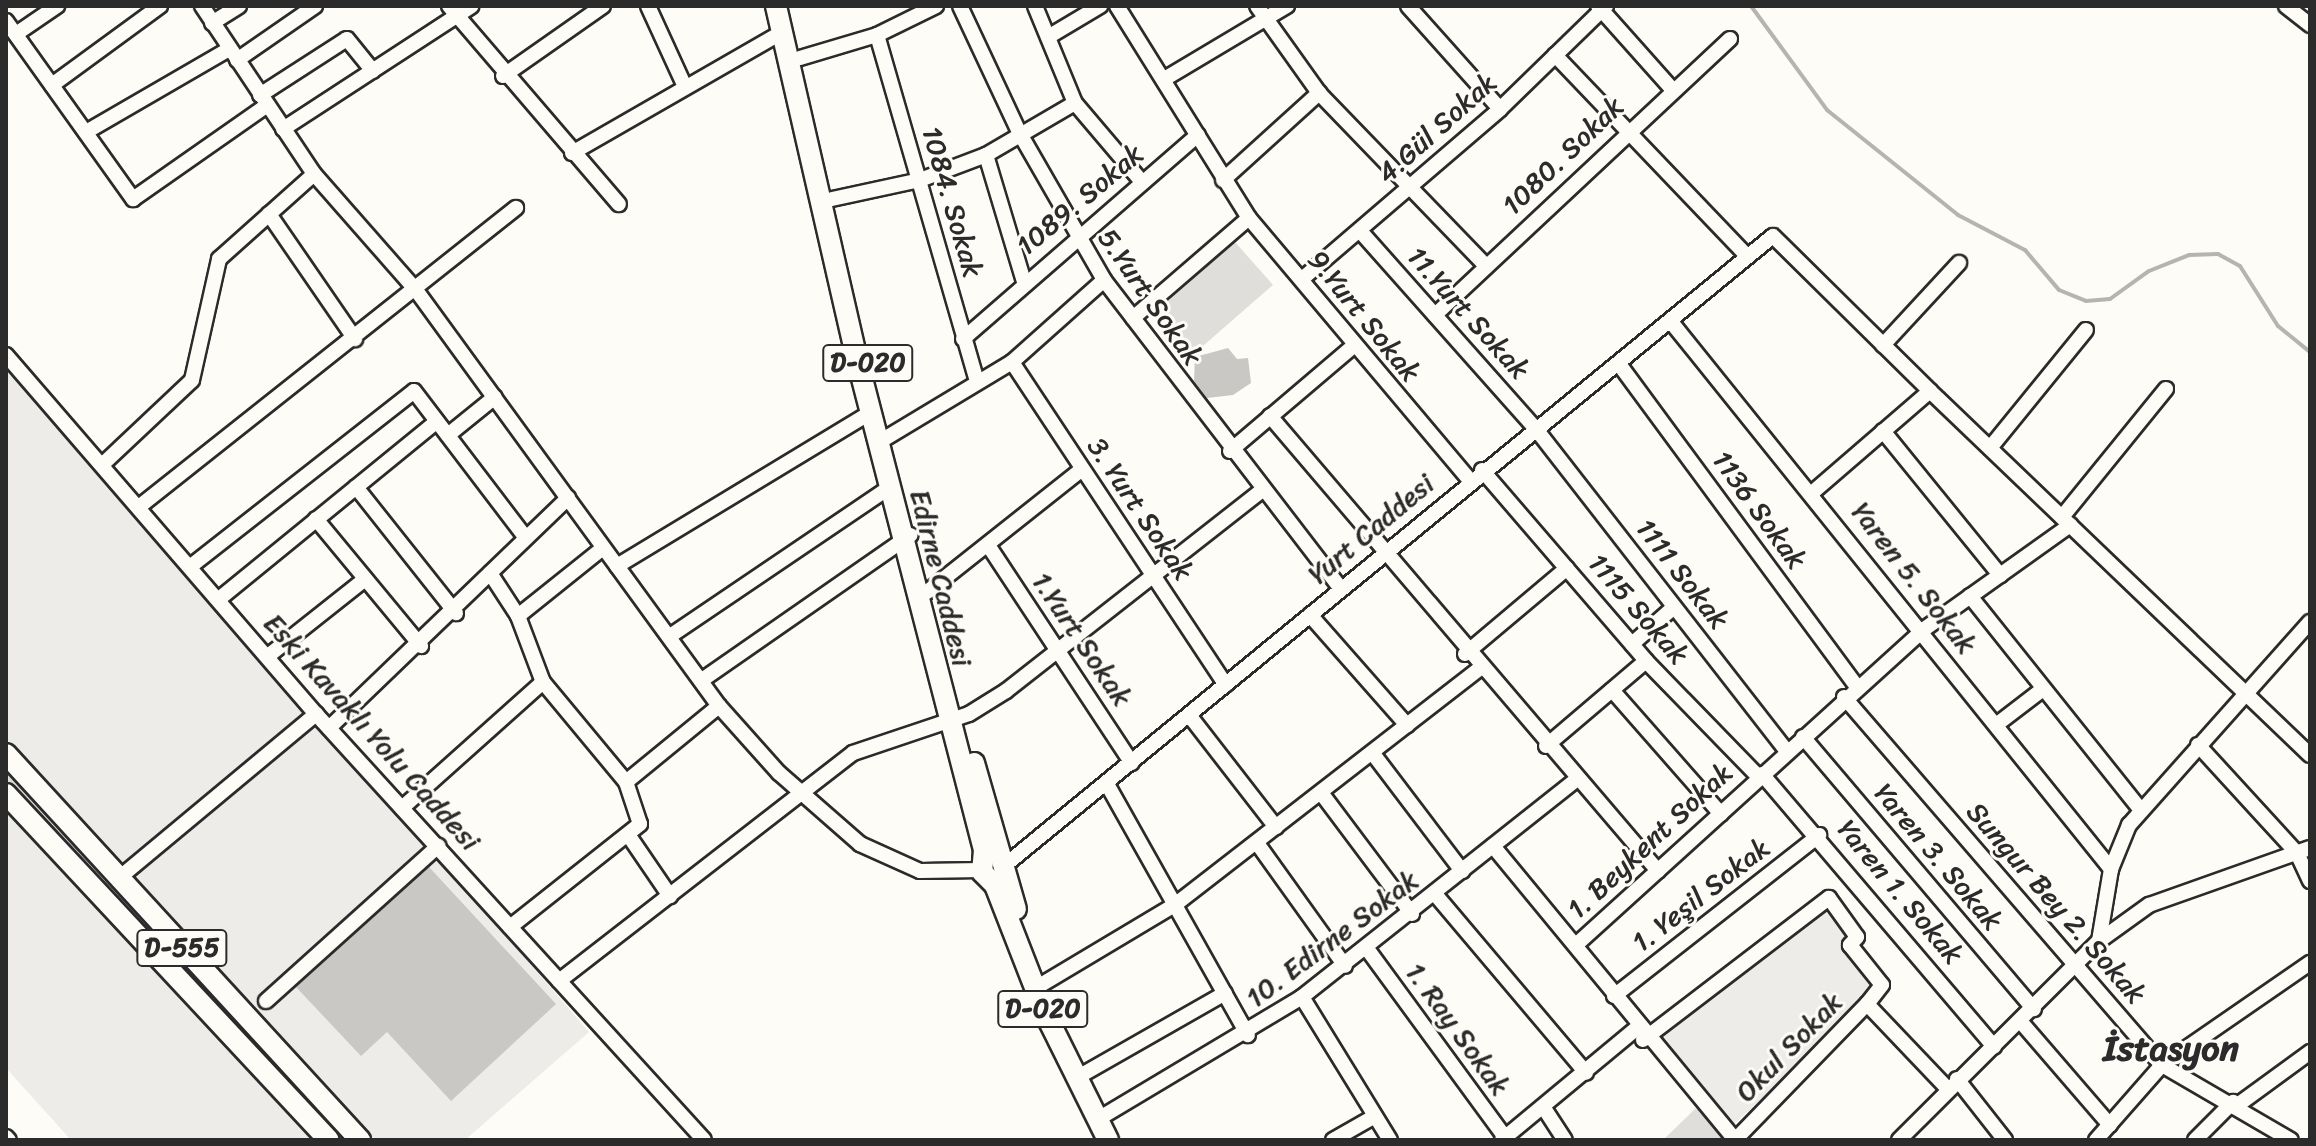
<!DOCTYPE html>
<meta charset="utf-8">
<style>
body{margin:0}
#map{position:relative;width:2316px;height:1146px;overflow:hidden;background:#fdfcf7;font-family:Sriracha,sans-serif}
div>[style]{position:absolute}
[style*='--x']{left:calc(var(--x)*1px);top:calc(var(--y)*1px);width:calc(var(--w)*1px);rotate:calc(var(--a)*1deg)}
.built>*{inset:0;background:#edece8}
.green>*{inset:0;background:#dfdeda}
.stream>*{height:4px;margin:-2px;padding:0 2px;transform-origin:2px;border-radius:2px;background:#b5b4b1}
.building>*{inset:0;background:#c9c8c4}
.roads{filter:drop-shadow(2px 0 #2b2b2b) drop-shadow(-2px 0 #2b2b2b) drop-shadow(0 2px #2b2b2b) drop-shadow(0 -2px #2b2b2b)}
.minor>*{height:14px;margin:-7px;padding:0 7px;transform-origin:7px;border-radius:7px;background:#fdfcf7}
.highway>*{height:20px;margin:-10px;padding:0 10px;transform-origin:10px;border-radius:10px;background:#fdfcf7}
span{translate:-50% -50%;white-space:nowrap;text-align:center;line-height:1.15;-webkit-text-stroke:6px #fdfcf7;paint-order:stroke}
.shield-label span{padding:2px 6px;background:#fdfcf7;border:2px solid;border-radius:6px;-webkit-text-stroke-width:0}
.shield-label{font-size:26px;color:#2b2b2b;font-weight:700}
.street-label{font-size:28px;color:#2b2b2b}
.district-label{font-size:36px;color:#2b2b2b;font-weight:700}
.frame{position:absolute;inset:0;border:8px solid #2b2b2b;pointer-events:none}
</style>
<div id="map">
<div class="built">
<div style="clip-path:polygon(6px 358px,589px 1032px,465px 1140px,71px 1140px,6px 1068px)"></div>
<div style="clip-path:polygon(1829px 898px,1857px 937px,1850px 945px,1882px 985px,1727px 1131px,1647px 1039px)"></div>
</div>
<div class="green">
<div style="clip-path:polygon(1235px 242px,1273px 285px,1196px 352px,1159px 309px)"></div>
<div style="clip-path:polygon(6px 770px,58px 827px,352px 1140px,343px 1140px,27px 806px,6px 782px)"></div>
<div style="clip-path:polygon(1696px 1108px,1726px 1140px,1663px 1140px)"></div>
</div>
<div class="stream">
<div style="--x:1751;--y:6;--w:129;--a:53.8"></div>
<div style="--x:1827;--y:110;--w:168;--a:38.7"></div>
<div style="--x:1958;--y:215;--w:76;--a:27.6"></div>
<div style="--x:2025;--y:250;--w:52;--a:49.6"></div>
<div style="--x:2059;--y:290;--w:29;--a:22"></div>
<div style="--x:2086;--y:301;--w:24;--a:-5"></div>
<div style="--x:2110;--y:299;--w:48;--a:-35.7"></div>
<div style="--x:2149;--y:271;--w:43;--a:-21.8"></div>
<div style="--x:2189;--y:255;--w:29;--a:-2"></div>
<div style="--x:2218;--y:254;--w:25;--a:29"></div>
<div style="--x:2240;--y:266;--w:71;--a:57.7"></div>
<div style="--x:2278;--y:326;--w:41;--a:39.1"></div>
</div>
<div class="building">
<div style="clip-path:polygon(1228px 348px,1237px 359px,1248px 358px,1251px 383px,1233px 395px,1207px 398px,1194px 381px,1195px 357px)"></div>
<div style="clip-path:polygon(429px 867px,556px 1004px,451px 1101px,387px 1032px,361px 1056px,296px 987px)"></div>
</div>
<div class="roads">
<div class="minor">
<div style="--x:202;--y:6;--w:202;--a:56.3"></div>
<div style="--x:314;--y:174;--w:154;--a:48.7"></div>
<div style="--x:416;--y:290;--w:515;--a:53.93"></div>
<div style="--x:719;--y:706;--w:90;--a:48.2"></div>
<div style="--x:779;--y:773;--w:108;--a:41.2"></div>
<div style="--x:860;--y:844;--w:66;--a:24.2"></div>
<div style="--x:920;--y:871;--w:62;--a:-0.9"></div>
<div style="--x:449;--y:6;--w:261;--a:49.4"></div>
<div style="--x:648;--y:6;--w:89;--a:65.4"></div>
<div style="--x:960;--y:6;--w:139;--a:64.9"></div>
<div style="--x:1019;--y:132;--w:171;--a:60.1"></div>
<div style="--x:1104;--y:280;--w:389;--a:52.5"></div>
<div style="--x:1035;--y:6;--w:105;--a:67.6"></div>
<div style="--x:1075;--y:103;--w:104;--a:49.7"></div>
<div style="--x:1117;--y:6;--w:250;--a:58.1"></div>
<div style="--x:1249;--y:218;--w:343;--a:49.9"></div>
<div style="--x:1257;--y:6;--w:107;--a:54.5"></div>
<div style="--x:1319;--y:93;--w:240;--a:46"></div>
<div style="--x:1408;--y:6;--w:138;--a:48.2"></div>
<div style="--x:1598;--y:6;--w:111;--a:48.3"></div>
<div style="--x:2286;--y:6;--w:31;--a:38"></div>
<div style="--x:6;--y:21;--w:219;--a:54.5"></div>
<div style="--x:133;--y:199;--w:164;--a:-35"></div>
<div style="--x:212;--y:23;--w:32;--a:-32"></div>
<div style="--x:16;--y:34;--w:50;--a:-34.3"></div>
<div style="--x:877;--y:35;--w:361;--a:73.9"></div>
<div style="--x:1048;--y:37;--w:61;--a:-30.8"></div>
<div style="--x:1555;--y:55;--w:277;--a:46.3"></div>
<div style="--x:800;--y:58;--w:80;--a:-16.6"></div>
<div style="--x:877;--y:35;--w:66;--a:-26.2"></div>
<div style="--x:237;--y:60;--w:95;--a:-34.7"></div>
<div style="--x:503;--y:76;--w:122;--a:-35"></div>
<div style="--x:1166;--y:78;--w:141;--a:-30.8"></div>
<div style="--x:52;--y:85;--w:134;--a:-36.2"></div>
<div style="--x:260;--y:95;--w:103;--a:-32.8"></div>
<div style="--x:347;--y:39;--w:41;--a:50.9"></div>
<div style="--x:283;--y:129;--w:225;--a:-33.1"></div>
<div style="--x:86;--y:132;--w:165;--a:-30.1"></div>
<div style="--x:572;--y:153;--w:233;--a:-29.9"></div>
<div style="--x:986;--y:155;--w:133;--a:73.3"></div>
<div style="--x:1223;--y:180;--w:130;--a:-42.2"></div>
<div style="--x:832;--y:199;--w:90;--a:-12.2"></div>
<div style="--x:920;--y:180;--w:71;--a:-20.7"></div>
<div style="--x:986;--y:155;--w:103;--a:-30.3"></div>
<div style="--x:269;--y:214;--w:152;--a:55.5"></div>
<div style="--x:1361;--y:232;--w:264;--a:48.4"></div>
<div style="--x:1536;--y:429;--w:409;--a:52.1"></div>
<div style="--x:1302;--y:279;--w:261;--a:-40.6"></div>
<div style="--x:1500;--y:109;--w:148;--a:-44.2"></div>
<div style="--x:1435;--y:315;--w:404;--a:-43.1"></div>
<div style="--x:1133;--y:318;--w:153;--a:-40.8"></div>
<div style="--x:1672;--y:323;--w:701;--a:51.2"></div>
<div style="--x:963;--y:339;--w:311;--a:-41"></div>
<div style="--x:1883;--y:345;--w:112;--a:-47.2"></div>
<div style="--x:6;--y:355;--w:474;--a:49.2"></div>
<div style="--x:316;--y:714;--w:576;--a:47.67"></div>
<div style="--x:1012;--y:362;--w:387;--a:56.5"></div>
<div style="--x:1619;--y:364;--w:401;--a:53.6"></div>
<div style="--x:1930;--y:391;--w:526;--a:43.77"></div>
<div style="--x:1270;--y:416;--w:598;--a:49.54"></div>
<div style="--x:1883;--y:431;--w:186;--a:50.9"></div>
<div style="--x:448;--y:435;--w:60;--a:-39"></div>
<div style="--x:886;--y:438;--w:147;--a:-31.1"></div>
<div style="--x:1012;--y:362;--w:123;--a:-41.7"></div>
<div style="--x:1990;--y:448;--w:152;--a:-50.9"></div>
<div style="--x:1230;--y:451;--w:160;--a:-40.4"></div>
<div style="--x:103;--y:464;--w:122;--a:-43.3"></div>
<div style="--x:192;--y:380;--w:124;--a:-77.4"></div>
<div style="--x:219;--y:259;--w:127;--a:-41.8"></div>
<div style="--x:1482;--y:470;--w:252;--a:49.3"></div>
<div style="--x:1646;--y:661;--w:162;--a:45.8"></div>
<div style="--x:356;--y:487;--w:161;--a:51.6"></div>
<div style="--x:140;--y:506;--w:480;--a:-38.4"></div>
<div style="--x:2062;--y:517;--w:165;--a:-50.9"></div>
<div style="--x:316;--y:519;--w:165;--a:50.4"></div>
<div style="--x:988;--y:545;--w:261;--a:56.6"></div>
<div style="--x:191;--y:566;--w:283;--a:-38.1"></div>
<div style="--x:414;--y:391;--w:180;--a:52.7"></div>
<div style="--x:617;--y:566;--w:296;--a:-31.2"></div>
<div style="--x:490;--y:573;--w:51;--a:56.9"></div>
<div style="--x:518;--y:616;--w:109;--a:-38.7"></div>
<div style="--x:927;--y:592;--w:196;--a:-38.4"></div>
<div style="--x:1970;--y:596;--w:273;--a:51.4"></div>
<div style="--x:219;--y:599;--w:281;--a:-39.2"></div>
<div style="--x:1310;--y:615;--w:147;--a:48.6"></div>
<div style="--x:518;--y:616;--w:71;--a:69.3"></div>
<div style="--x:670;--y:636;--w:264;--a:-34.1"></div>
<div style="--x:1632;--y:644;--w:56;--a:-41.4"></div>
<div style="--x:1465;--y:654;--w:133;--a:-40.1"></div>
<div style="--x:268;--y:656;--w:124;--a:-38.4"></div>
<div style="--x:702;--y:680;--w:254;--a:-34.8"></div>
<div style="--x:1612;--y:690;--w:165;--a:48.7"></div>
<div style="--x:1844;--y:697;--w:486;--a:49.2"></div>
<div style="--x:2162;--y:1065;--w:149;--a:30.2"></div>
<div style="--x:1189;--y:715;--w:142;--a:52.2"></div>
<div style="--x:1996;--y:725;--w:59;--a:-37.5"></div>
<div style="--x:329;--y:728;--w:332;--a:-43.9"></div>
<div style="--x:1803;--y:737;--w:357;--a:49.7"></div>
<div style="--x:2198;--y:745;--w:147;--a:47.5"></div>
<div style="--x:2297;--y:853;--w:31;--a:65"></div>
<div style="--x:1546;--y:746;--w:131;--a:-40.4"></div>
<div style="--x:1374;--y:755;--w:146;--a:52.8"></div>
<div style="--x:1762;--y:774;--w:358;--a:49.6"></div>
<div style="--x:1107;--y:784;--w:288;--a:60.7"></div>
<div style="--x:1322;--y:794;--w:150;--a:53.1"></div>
<div style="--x:402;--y:808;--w:189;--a:-41.8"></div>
<div style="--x:543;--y:682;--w:130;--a:50.3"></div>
<div style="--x:629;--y:836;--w:73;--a:55.7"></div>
<div style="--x:1257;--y:843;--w:151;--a:54.4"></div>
<div style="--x:1493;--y:846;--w:381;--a:50.5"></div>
<div style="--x:1004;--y:866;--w:994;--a:-39.33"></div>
<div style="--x:1773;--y:236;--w:221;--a:44.6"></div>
<div style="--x:1930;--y:391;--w:156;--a:139.2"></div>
<div style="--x:118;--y:879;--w:258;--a:-39.8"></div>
<div style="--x:1435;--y:894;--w:234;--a:49.8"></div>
<div style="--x:510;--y:927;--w:166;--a:-38.4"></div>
<div style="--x:640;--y:824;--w:44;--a:-108.4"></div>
<div style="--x:626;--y:782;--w:120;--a:-39.3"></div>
<div style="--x:2099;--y:941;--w:73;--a:-80.5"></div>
<div style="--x:2111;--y:869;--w:48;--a:-67.8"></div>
<div style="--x:2129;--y:825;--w:272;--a:-48.3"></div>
<div style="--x:1577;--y:944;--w:467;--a:-42.2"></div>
<div style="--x:1923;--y:630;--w:181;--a:-35.5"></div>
<div style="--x:1368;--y:950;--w:235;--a:53.8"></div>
<div style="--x:559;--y:981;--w:372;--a:-37.8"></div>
<div style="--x:853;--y:753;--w:122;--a:-18.6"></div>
<div style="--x:969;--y:714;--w:44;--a:-31.9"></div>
<div style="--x:1006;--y:691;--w:324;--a:-38.1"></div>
<div style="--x:1044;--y:983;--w:154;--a:-30.9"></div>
<div style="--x:1176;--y:904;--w:383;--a:-37.8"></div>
<div style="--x:1614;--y:996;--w:261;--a:-38.1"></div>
<div style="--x:1302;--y:997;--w:168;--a:58.4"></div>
<div style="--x:266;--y:1001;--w:232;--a:-42"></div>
<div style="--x:2021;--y:1022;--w:136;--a:49.2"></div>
<div style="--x:1643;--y:1040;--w:234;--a:-37.4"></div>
<div style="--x:1829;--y:898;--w:48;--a:54.3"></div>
<div style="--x:1857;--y:937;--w:11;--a:131"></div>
<div style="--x:1850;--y:945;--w:51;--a:51.3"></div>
<div style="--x:1882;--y:985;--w:24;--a:128"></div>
<div style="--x:1085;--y:1073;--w:161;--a:-29.7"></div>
<div style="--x:1957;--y:1079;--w:78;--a:51.8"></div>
<div style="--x:2239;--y:1104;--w:88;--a:-36.2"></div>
<div style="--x:1544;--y:1108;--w:38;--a:57"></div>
<div style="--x:1105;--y:1115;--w:230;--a:-30.9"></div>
<div style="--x:1302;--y:997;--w:350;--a:-38.4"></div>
<div style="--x:6;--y:1137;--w:4;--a:45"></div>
<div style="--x:1333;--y:1140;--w:48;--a:-29.7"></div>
<div style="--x:1502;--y:1140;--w:175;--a:-39.7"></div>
<div style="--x:1735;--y:1140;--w:190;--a:-45.9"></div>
<div style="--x:1867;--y:1004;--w:116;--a:46.4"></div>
<div style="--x:1899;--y:1140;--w:282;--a:-44.9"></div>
<div style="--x:2099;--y:941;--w:62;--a:-35.8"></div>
<div style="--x:2149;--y:905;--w:171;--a:-19.5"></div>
<div style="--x:2096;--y:1140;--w:100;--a:-48.7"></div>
<div style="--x:2162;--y:1065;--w:180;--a:-34.6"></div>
<div style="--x:2195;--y:1140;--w:54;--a:-45"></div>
</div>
<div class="highway">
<div style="--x:776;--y:6;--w:366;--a:77.1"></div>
<div style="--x:858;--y:363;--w:503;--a:75.49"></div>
<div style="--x:984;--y:850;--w:22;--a:95"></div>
<div style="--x:982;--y:872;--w:18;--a:45"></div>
<div style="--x:995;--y:885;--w:137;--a:68.7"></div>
<div style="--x:1045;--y:1013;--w:142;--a:63.6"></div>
<div style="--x:6;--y:754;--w:524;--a:47.48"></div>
<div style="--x:974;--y:763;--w:152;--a:74"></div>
<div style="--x:6;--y:794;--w:473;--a:47"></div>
</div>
</div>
<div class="shield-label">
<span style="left:868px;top:363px">D-020</span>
<span style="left:182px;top:948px">D-555</span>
<span style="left:1043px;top:1009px">D-020</span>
</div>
<div class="street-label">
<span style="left:1437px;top:128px;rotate:-42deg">4.Gül Sokak</span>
<span style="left:1563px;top:156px;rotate:-44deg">1080. Sokak</span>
<span style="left:1080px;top:200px;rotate:-40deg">1089. Sokak</span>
<span style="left:952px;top:202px;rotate:74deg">1084. Sokak</span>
<span style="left:1150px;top:297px;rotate:55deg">5.Yurt Sokak</span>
<span style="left:1468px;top:313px;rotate:48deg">11.Yurt Sokak</span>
<span style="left:1364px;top:316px;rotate:51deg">9.Yurt Sokak</span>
<span style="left:1140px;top:509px;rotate:56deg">3. Yurt Sokak</span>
<span style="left:1759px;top:510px;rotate:54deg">1136 Sokak</span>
<span style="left:1371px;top:529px;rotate:-40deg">Yurt Caddesi</span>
<span style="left:1682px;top:574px;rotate:52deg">1111 Sokak</span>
<span style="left:941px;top:578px;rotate:76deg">Edirne Caddesi</span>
<span style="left:1914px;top:578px;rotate:52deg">Yaren 5. Sokak</span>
<span style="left:1638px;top:609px;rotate:49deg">1115 Sokak</span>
<span style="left:1082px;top:639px;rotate:56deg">1.Yurt Sokak</span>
<span style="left:372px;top:732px;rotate:48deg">Eski Kavaklı Yolu Caddesi</span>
<span style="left:1650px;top:841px;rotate:-43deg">1. Beykent Sokak</span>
<span style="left:1938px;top:857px;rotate:50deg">Yaren 3. Sokak</span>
<span style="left:1900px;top:892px;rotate:50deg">Yaren 1. Sokak</span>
<span style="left:1701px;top:895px;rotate:-38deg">1. Yeşil Sokak</span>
<span style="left:2056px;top:903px;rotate:49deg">Sungur Bey 2. Sokak</span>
<span style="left:1332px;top:939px;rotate:-37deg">10. Edirne Sokak</span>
<span style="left:1458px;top:1029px;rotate:54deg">1. Ray Sokak</span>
<span style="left:1789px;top:1047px;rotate:-46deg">Okul Sokak</span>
</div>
<div class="district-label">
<span style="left:2171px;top:1049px">İstasyon</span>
</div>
<div class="frame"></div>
</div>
